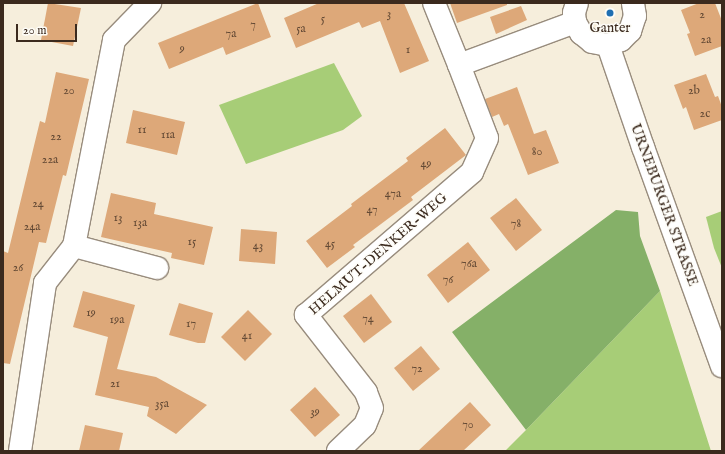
<!DOCTYPE html>
<style>
body{margin:0}
#map{position:relative;width:725px;height:454px;overflow:hidden;background:#f6eedc;font-family:"IM FELL English",serif}
div>[style]{position:absolute}
[style*='--x']{left:calc(var(--x)*1px);top:calc(var(--y)*1px);width:calc(var(--w)*1px);rotate:calc(var(--a)*1deg)}
.green>*{inset:0;background:#a7cd77}
.forest>*{inset:0;background:#85b068}
.building>*{inset:0;background:#dda879}
.roads{filter:drop-shadow(1px 0 #988c7d) drop-shadow(-1px 0 #988c7d) drop-shadow(0 1px #988c7d) drop-shadow(0 -1px #988c7d)}
.minor>*{height:22px;margin:-11px;padding:0 11px;transform-origin:11px;border-radius:11px;background:#fff}
.tertiary>*{height:22px;margin:-11px;padding:0 11px;transform-origin:11px;border-radius:11px;background:#fff}
.dots>*{width:11px;height:11px;translate:-50% -50%;box-sizing:border-box;border:2px solid #fdfcf7;border-radius:50%}
span{translate:-50% -50%;white-space:nowrap;text-align:center;line-height:1.15;-webkit-text-stroke:3px #fdfcf7;paint-order:stroke}
.number-label{font-size:12px;color:#644a35}
.number-label span{-webkit-text-stroke-width:0}
.poi-label{font-size:14px;color:#3b2a1e}
.street-label{font-size:14px;color:#3b2a1e}
.frame{position:absolute;inset:0;border:4px solid #3b2a1e;pointer-events:none}
.scale{position:absolute;left:16px;top:24px;width:61px;height:18px;box-sizing:border-box;border:2px solid #3b2a1e;border-top:0;padding-left:5px;font-size:12px;line-height:14px;white-space:nowrap;color:#3b2a1e;-webkit-text-stroke:3px #fdfcf7;paint-order:stroke}
</style>
<div id="map">
<div class="green">
<div style="clip-path:polygon(334px 63px,362px 116px,343px 130px,246px 164px,219px 105px)"></div>
<div style="clip-path:polygon(722px 211px,722px 268px,714px 248px,706px 217px)"></div>
<div style="clip-path:polygon(660px 291px,711px 451px,505px 451px,526px 430px)"></div>
</div>
<div class="forest">
<div style="clip-path:polygon(616px 210px,638px 212px,640px 236px,660px 291px,526px 430px,452px 332px)"></div>
</div>
<div class="building">
<div style="clip-path:polygon(48px 3px,81px 8px,73px 46px,41px 40px)"></div>
<div style="clip-path:polygon(258px 3px,271px 37px,226px 55px,223px 47px,169px 69px,158px 43px)"></div>
<div style="clip-path:polygon(319px 3px,404px 3px,429px 61px,400px 73px,380px 21px,362px 28px,359px 22px,296px 48px,284px 18px)"></div>
<div style="clip-path:polygon(450px 3px,507px 3px,507px 5px,457px 23px)"></div>
<div style="clip-path:polygon(699px 3px,715px 3px,722px 21px,722px 46px,695px 56px,687px 34px,690px 33px,681px 10px)"></div>
<div style="clip-path:polygon(521px 6px,527px 20px,496px 34px,490px 17px)"></div>
<div style="clip-path:polygon(56px 72px,89px 79px,66px 176px,63px 175px,46px 243px,39px 242px,10px 364px,3px 363px,3px 251px,8px 253px,40px 121px,45px 123px)"></div>
<div style="clip-path:polygon(706px 74px,715px 97px,718px 96px,722px 107px,722px 120px,694px 130px,686px 107px,683px 109px,674px 85px)"></div>
<div style="clip-path:polygon(517px 87px,534px 134px,546px 130px,559px 163px,528px 175px,508px 124px,504px 126px,499px 114px,492px 117px,485px 99px)"></div>
<div style="clip-path:polygon(133px 110px,185px 122px,177px 155px,126px 143px)"></div>
<div style="clip-path:polygon(445px 128px,466px 155px,411px 197px,413px 200px,353px 245px,355px 247px,327px 268px,306px 241px,352px 206px,351px 204px,408px 161px,406px 158px)"></div>
<div style="clip-path:polygon(111px 193px,156px 203px,154px 214px,213px 227px,204px 265px,171px 258px,172px 253px,101px 237px)"></div>
<div style="clip-path:polygon(516px 198px,542px 230px,516px 251px,490px 218px)"></div>
<div style="clip-path:polygon(241px 229px,277px 232px,275px 264px,239px 261px)"></div>
<div style="clip-path:polygon(468px 242px,490px 270px,448px 303px,427px 275px)"></div>
<div style="clip-path:polygon(83px 291px,135px 305px,117px 369px,156px 377px,207px 405px,176px 434px,147px 416px,149px 407px,95px 395px,108px 337px,73px 327px)"></div>
<div style="clip-path:polygon(371px 294px,392px 322px,364px 343px,343px 316px)"></div>
<div style="clip-path:polygon(179px 303px,213px 313px,205px 343px,198px 343px,169px 335px)"></div>
<div style="clip-path:polygon(248px 310px,272px 334px,245px 361px,221px 337px)"></div>
<div style="clip-path:polygon(421px 346px,440px 369px,413px 391px,394px 368px)"></div>
<div style="clip-path:polygon(315px 387px,340px 415px,315px 437px,290px 410px)"></div>
<div style="clip-path:polygon(470px 402px,491px 425px,463px 451px,418px 451px)"></div>
<div style="clip-path:polygon(85px 425px,123px 433px,119px 451px,79px 451px)"></div>
</div>
<div class="roads">
<div class="minor">
<div style="--x:434;--y:3;--w:67;--a:68"></div>
<div style="--x:459;--y:65;--w:124;--a:-20.3"></div>
<div style="--x:74;--y:246;--w:86;--a:14.8"></div>
<div style="--x:20;--y:451;--w:170;--a:-81.5"></div>
<div style="--x:45;--y:283;--w:47;--a:-51.9"></div>
<div style="--x:74;--y:246;--w:210;--a:-79"></div>
<div style="--x:114;--y:40;--w:52;--a:-45.8"></div>
<div style="--x:338;--y:451;--w:37;--a:-44"></div>
<div style="--x:365;--y:425;--w:18;--a:-68"></div>
<div style="--x:372;--y:408;--w:17;--a:-111"></div>
<div style="--x:366;--y:392;--w:98;--a:-127.9"></div>
<div style="--x:306;--y:315;--w:219;--a:-40.7"></div>
<div style="--x:472;--y:172;--w:37;--a:-66"></div>
<div style="--x:487;--y:138;--w:78;--a:-111"></div>
</div>
<div class="tertiary">
<div style="--x:577;--y:3;--w:10;--a:107"></div>
<div style="--x:574;--y:13;--w:9;--a:84"></div>
<div style="--x:575;--y:22;--w:13;--a:61"></div>
<div style="--x:581;--y:33;--w:14;--a:39"></div>
<div style="--x:592;--y:42;--w:16;--a:11"></div>
<div style="--x:608;--y:45;--w:14;--a:-21"></div>
<div style="--x:621;--y:40;--w:13;--a:-45"></div>
<div style="--x:630;--y:31;--w:16;--a:-72"></div>
<div style="--x:635;--y:16;--w:13;--a:-99"></div>
<div style="--x:608;--y:45;--w:108;--a:71.1"></div>
<div style="--x:643;--y:147;--w:233;--a:70.2"></div>
</div>
</div>
<div class="dots">
<div style="left:610px;top:13px;background:#1f6fb2"></div>
</div>
<div class="number-label">
<span style="left:389px;top:14px">3</span>
<span style="left:702px;top:15px">2</span>
<span style="left:323px;top:19px">5</span>
<span style="left:253px;top:25px">7</span>
<span style="left:301px;top:29px">5a</span>
<span style="left:231px;top:34px">7a</span>
<span style="left:706px;top:40px">2a</span>
<span style="left:182px;top:49px">9</span>
<span style="left:408px;top:50px">1</span>
<span style="left:69px;top:91px">20</span>
<span style="left:694px;top:91px">2b</span>
<span style="left:705px;top:114px">2c</span>
<span style="left:142px;top:130px">11</span>
<span style="left:168px;top:135px">11a</span>
<span style="left:56px;top:137px">22</span>
<span style="left:537px;top:152px">80</span>
<span style="left:50px;top:160px">22a</span>
<span style="left:426px;top:164px">49</span>
<span style="left:393px;top:194px">47a</span>
<span style="left:38px;top:204px">24</span>
<span style="left:372px;top:210px">47</span>
<span style="left:118px;top:218px">13</span>
<span style="left:140px;top:223px">13a</span>
<span style="left:516px;top:224px">78</span>
<span style="left:32px;top:227px">24a</span>
<span style="left:192px;top:242px">15</span>
<span style="left:330px;top:244px">45</span>
<span style="left:258px;top:246px">43</span>
<span style="left:469px;top:264px">76a</span>
<span style="left:18px;top:268px">26</span>
<span style="left:448px;top:280px">76</span>
<span style="left:91px;top:313px">19</span>
<span style="left:368px;top:319px">74</span>
<span style="left:117px;top:320px">19a</span>
<span style="left:191px;top:324px">17</span>
<span style="left:247px;top:336px">41</span>
<span style="left:417px;top:369px">72</span>
<span style="left:115px;top:384px">21</span>
<span style="left:162px;top:404px">35a</span>
<span style="left:315px;top:412px">39</span>
<span style="left:468px;top:425px">70</span>
</div>
<div class="poi-label">
<span style="left:610px;top:28px">Ganter</span>
</div>
<div class="street-label">
<span style="left:664px;top:205px;rotate:70deg">URNEBURGER STRASSE</span>
<span style="left:378px;top:254px;rotate:-41deg">HELMUT-DENKER-WEG</span>
</div>
<div class="frame"></div>
<div class="scale">20 m</div>
</div>
